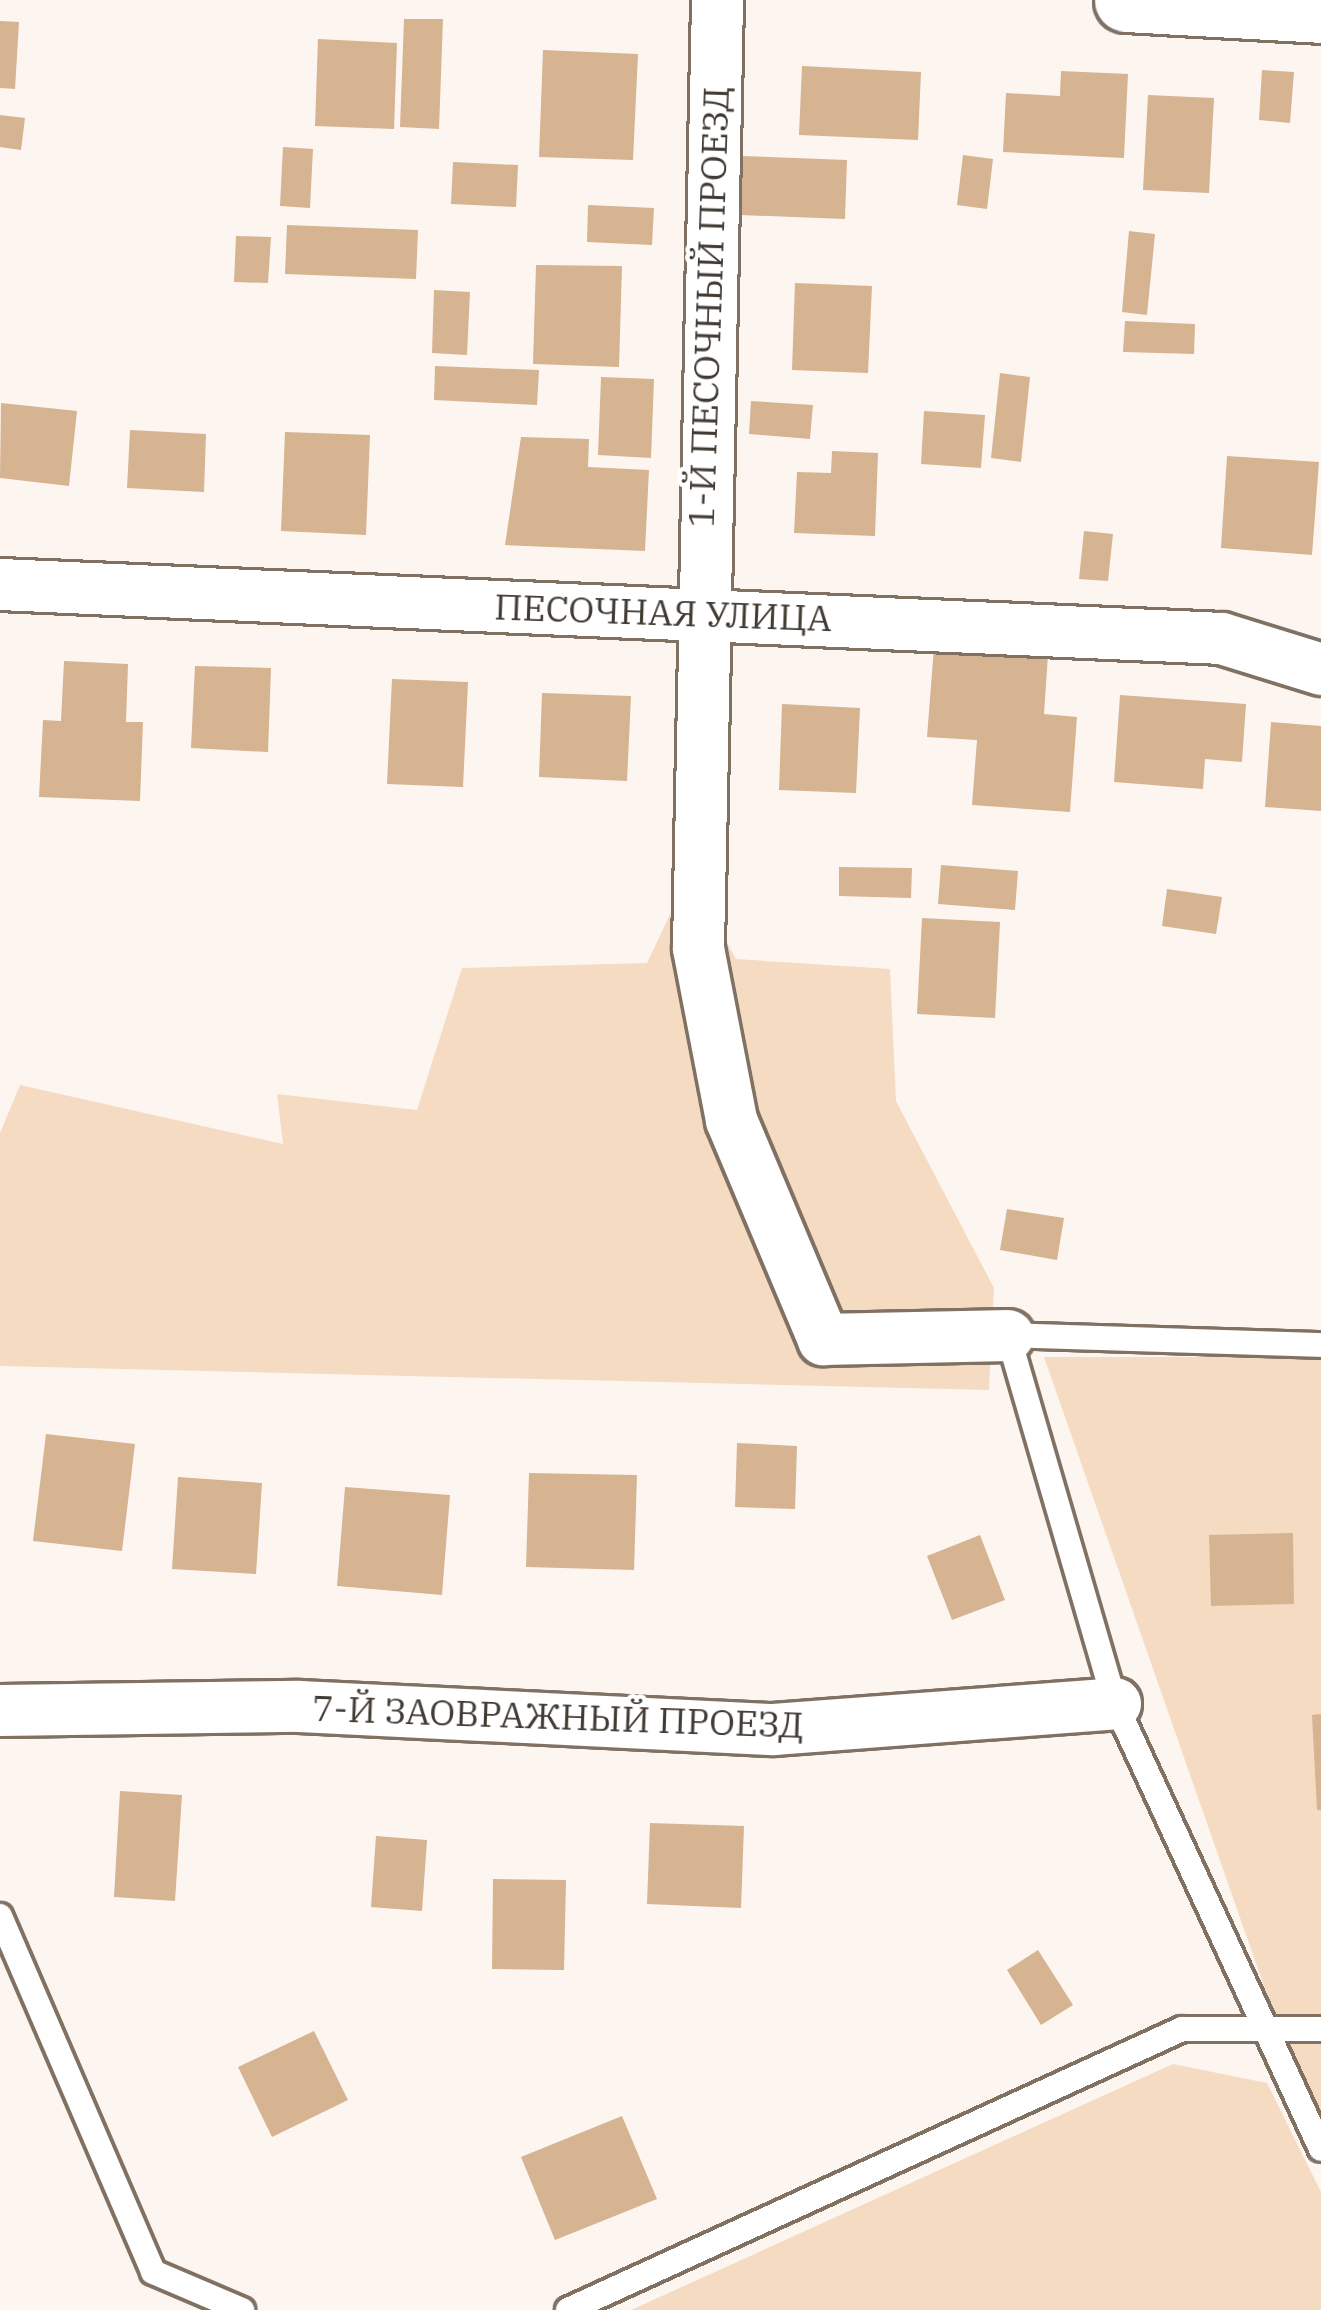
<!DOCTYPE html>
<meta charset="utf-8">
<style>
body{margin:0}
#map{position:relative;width:1321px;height:2310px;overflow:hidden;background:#fdf6f0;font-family:"IBM Plex Serif",serif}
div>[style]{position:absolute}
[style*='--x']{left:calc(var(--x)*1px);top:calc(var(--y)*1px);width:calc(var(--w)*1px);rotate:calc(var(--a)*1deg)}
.green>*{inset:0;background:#f5dbc2}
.building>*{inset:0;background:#d6b391}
.roads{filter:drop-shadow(3px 0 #807163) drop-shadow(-3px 0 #807163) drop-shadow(0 3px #807163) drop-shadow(0 -3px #807163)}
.service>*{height:24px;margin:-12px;padding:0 12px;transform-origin:12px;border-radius:12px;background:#fff}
.minor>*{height:51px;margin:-25.5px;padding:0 25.5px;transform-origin:25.5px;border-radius:25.5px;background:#fff}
.tertiary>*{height:63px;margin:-31.5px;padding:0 31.5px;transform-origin:31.5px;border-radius:31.5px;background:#fff}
span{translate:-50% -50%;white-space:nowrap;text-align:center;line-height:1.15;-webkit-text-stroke:9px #fff;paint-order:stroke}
.street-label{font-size:36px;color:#413b34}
</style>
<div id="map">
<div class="green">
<div style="clip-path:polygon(708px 907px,736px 959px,890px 969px,896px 1101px,994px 1288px,989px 1390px,0 1366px,0 1133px,20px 1085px,283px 1144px,277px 1094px,417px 1110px,462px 968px,647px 963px,673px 908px)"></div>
<div style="clip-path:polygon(1044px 1357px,1321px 1357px,1321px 2112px,1274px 2015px)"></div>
<div style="clip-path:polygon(1173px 2064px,1267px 2083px,1321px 2192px,1321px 2310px,631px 2310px)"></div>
</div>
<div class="building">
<div style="clip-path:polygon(404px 19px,443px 19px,439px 129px,400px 127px)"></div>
<div style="clip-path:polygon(0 21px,19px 22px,15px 89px,0 88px)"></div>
<div style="clip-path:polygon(318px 39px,397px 43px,394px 129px,315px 126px)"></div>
<div style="clip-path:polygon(543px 50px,638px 54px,633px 160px,539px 157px)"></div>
<div style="clip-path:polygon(802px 66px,921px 72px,918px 140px,799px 135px)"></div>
<div style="clip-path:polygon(1262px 70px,1294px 72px,1290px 123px,1259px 120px)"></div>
<div style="clip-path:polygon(1061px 71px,1128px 74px,1124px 158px,1003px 152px,1006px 93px,1060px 96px)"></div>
<div style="clip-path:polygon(1148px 95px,1214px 98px,1209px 193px,1143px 190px)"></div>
<div style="clip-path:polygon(0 115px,25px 118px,21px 150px,0 147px)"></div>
<div style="clip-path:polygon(283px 147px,313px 149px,310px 208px,280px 206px)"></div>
<div style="clip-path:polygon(963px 155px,993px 159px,987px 209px,957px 205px)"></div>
<div style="clip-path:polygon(742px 156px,847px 160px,845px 219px,740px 215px)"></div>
<div style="clip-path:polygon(453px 162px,518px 165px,516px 207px,451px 204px)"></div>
<div style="clip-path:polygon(588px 205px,654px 208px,652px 245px,587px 242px)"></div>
<div style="clip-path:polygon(287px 225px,418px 230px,416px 279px,285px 274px)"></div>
<div style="clip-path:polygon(1129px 231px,1155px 234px,1147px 315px,1122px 312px)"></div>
<div style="clip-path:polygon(236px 236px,271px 237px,268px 283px,234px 282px)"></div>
<div style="clip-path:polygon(536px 265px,622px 266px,619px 367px,533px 364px)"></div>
<div style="clip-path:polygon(795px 283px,872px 286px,868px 373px,792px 370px)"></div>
<div style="clip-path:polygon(434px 290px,470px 292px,467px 355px,432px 353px)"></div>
<div style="clip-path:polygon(1125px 321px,1195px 324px,1194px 354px,1123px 352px)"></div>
<div style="clip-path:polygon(435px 366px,539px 370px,537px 405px,434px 400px)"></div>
<div style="clip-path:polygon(1000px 373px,1030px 377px,1021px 462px,991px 458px)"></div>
<div style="clip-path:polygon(601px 377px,654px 379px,651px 458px,598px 455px)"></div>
<div style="clip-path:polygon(751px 401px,813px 405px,810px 439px,749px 434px)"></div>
<div style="clip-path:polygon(1px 403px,77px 411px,69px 486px,0 478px)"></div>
<div style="clip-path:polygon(924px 411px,985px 415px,981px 468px,921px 464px)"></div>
<div style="clip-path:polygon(130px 430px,206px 434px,204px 492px,127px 488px)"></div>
<div style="clip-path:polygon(285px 432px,370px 435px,366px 535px,281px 531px)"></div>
<div style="clip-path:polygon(521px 437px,589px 439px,588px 467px,649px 470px,645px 551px,505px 545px)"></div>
<div style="clip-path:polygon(832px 451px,878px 453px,875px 536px,794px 533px,797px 472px,831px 473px)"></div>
<div style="clip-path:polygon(1227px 456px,1319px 462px,1312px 555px,1221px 548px)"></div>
<div style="clip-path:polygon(1084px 531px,1113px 534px,1108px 581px,1079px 579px)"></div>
<div style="clip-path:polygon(934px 647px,1048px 655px,1044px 714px,1077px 717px,1070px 812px,972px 805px,977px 740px,927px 737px)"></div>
<div style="clip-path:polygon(64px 661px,128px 664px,126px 722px,143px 722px,140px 801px,39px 797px,43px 720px,61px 721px)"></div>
<div style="clip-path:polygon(195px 666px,271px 668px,268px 752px,191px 748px)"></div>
<div style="clip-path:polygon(392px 679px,468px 682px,463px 787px,387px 784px)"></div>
<div style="clip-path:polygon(542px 693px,631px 696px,627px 781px,539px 777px)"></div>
<div style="clip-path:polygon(1120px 695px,1246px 704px,1242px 762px,1205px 759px,1203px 789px,1114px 782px)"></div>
<div style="clip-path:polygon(782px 704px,860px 708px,856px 793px,779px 790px)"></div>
<div style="clip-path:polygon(1271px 722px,1321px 726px,1321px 811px,1265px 807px)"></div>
<div style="clip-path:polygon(941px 865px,1018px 871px,1015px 910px,938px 904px)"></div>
<div style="clip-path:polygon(839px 867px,912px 868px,911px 898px,839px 896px)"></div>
<div style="clip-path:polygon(1167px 889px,1222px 897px,1216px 934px,1162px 926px)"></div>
<div style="clip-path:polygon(922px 918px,1000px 922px,995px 1018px,917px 1014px)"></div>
<div style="clip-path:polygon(1007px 1209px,1064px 1218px,1057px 1260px,1000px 1250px)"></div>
<div style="clip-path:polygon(46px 1434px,135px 1444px,122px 1551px,33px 1541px)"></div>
<div style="clip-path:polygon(737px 1443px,797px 1446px,795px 1509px,735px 1507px)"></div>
<div style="clip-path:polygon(529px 1473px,637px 1475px,634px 1570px,526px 1567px)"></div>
<div style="clip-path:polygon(178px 1477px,262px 1483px,256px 1574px,172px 1569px)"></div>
<div style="clip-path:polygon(345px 1487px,450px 1495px,442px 1595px,337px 1586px)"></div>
<div style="clip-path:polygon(1293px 1533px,1294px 1604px,1211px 1606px,1209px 1535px)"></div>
<div style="clip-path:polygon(980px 1535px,1005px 1600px,952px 1620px,927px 1556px)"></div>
<div style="clip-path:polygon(1321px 1714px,1321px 1810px,1317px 1810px,1312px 1715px)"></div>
<div style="clip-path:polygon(120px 1791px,182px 1795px,175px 1901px,114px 1897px)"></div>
<div style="clip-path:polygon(650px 1823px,744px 1826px,741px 1908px,647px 1904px)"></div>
<div style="clip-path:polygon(376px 1836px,427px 1840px,422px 1911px,371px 1907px)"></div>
<div style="clip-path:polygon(493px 1879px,566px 1880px,564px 1970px,492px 1969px)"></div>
<div style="clip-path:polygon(1038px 1950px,1073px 2005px,1041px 2025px,1007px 1970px)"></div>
<div style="clip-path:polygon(314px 2031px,348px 2100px,272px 2137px,238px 2067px)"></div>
<div style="clip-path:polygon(622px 2116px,657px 2199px,555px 2240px,521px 2157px)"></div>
</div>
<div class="roads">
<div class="service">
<div style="--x:1321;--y:1345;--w:313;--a:-178.2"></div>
<div style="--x:1008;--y:1335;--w:383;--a:73.8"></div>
<div style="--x:1115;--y:1703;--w:491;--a:65.2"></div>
<div style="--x:0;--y:1916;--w:387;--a:66.7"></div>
<div style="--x:153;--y:2272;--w:97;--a:23.1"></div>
<div style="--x:568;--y:2310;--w:675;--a:-24.59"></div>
<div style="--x:1182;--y:2029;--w:139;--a:0"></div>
</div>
<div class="minor">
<div style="--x:717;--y:0;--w:948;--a:91.15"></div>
<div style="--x:698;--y:948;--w:175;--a:79.1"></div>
<div style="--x:731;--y:1120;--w:238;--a:67.2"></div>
<div style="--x:823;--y:1339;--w:185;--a:-1.2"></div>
<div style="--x:0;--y:584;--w:1222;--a:2.53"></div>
<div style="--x:1221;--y:638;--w:105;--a:17.2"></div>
<div style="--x:0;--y:1710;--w:299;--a:-0.8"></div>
<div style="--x:299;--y:1706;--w:475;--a:2.8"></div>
<div style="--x:773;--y:1729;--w:343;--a:-4.3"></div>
</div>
<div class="tertiary">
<div style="--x:1126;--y:0;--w:195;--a:3.2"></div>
</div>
</div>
<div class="street-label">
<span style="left:708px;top:307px;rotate:-88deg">1-Й ПЕСОЧНЫЙ ПРОЕЗД</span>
<span style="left:663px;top:612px;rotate:2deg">ПЕСОЧНАЯ УЛИЦА</span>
<span style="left:558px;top:1716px;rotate:2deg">7-Й ЗАОВРАЖНЫЙ ПРОЕЗД</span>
</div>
</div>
